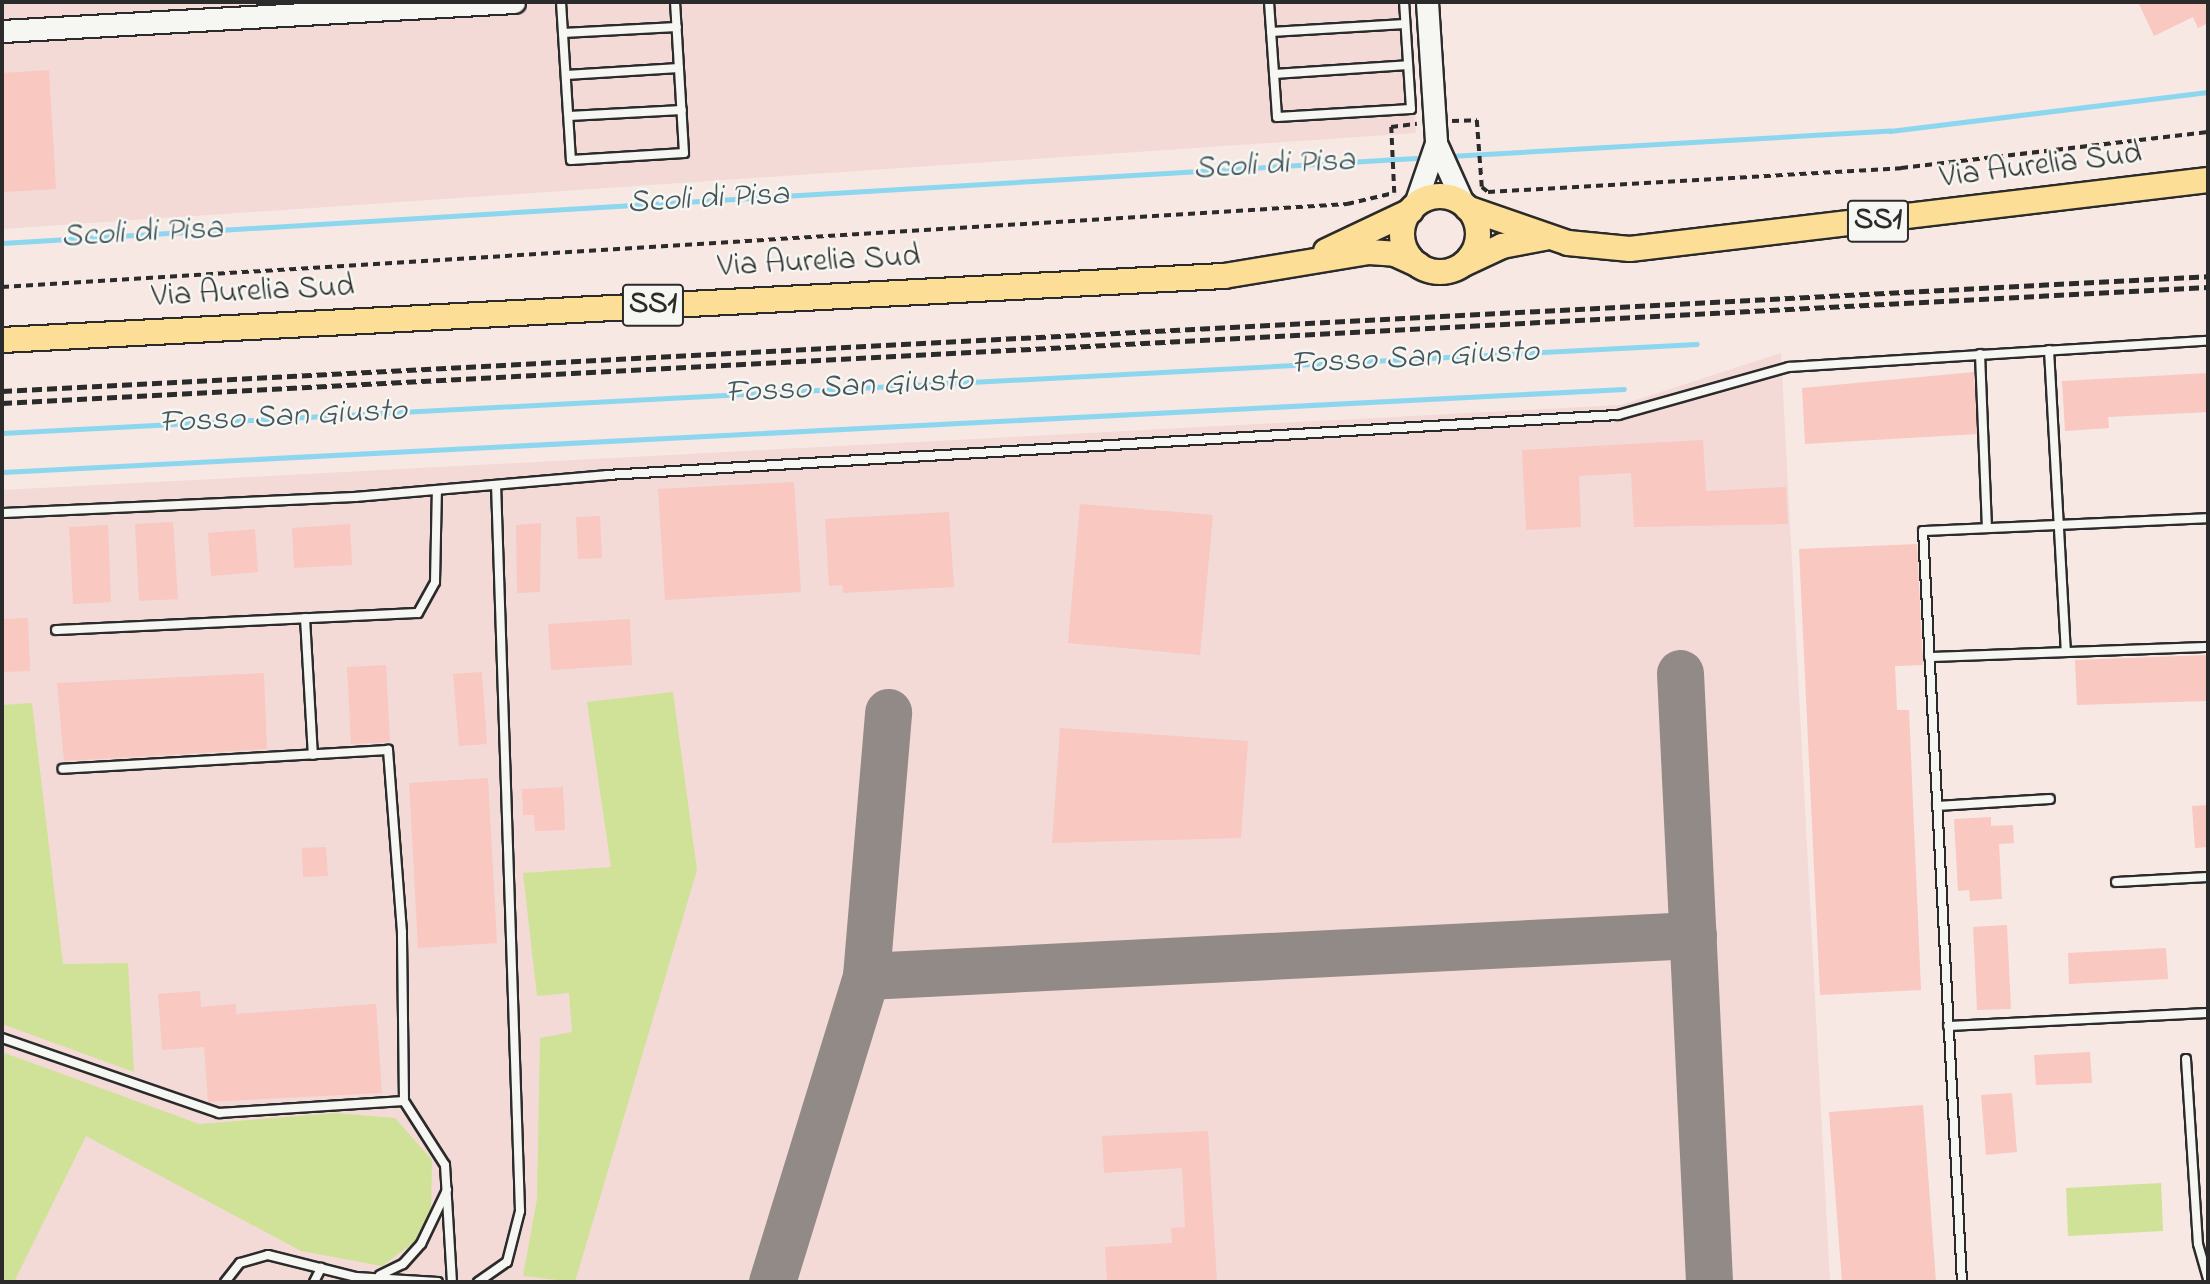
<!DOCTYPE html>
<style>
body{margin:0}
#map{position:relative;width:2210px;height:1284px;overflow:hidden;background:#f7e8e3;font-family:"Indie Flower",sans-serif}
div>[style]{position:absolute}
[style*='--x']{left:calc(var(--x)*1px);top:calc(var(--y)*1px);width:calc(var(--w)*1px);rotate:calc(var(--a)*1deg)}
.built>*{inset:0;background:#f3dad6}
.green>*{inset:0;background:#cfe297}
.stream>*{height:5px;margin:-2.5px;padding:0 2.5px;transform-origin:2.5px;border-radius:2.5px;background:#8dd6ef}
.taxiway>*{height:47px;margin:-23.5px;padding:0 23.5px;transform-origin:23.5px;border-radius:23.5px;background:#918a87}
.building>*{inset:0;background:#f8c8c1}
.path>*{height:3.5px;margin-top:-1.75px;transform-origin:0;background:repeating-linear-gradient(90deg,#2b2b2b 0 7px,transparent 0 12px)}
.roads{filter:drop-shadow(2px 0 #2b2b2b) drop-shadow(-2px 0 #2b2b2b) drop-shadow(0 2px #2b2b2b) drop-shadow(0 -2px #2b2b2b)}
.lane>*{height:8px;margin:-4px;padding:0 4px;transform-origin:4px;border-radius:4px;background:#f6f6f2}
.secondary>*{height:21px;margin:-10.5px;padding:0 10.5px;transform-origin:10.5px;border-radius:10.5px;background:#f6f6f2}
.primary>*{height:24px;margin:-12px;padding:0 12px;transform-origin:12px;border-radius:12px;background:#fcde96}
.primary>.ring{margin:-12px;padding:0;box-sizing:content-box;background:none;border:24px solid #fcde96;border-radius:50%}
.rail>*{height:5px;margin-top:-2.5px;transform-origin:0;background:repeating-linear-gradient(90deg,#2b2b2b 0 10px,transparent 0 15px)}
span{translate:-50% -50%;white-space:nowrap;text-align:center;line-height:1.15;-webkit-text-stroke:5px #f6f6f2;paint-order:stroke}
.shield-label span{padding:2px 5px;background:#f6f6f2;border:2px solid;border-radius:5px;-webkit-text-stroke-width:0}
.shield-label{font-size:30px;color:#2b2b2b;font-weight:700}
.street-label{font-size:32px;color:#2b2b2b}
.water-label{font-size:33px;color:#44565c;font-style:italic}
.frame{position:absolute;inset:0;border:4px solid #2b2b2b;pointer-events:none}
</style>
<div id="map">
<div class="built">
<div style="clip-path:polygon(2px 2px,1406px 2px,1416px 133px,2px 229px)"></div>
<div style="clip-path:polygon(1781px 353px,1830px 1282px,2px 1282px,2px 490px,1621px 405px)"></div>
</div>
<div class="green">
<div style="clip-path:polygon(673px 692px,697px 870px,575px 1282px,523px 1276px,537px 1199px,540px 1038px,572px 1032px,569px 993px,537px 996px,523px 873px,611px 867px,587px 702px)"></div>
<div style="clip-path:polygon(32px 703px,63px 964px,128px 963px,134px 1072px,2px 1024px,2px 705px)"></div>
<div style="clip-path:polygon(2px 1052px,199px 1124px,335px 1113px,395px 1118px,432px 1160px,431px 1217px,417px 1240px,382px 1266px,301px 1251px,86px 1136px,14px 1282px,2px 1282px)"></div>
<div style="clip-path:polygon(2161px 1183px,2163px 1231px,2068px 1236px,2066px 1188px)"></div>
</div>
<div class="stream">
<div style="--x:1450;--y:156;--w:441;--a:-3.3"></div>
<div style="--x:1890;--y:131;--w:320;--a:-7"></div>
<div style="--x:2;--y:243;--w:1416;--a:-3.44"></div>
<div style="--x:2;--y:433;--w:1697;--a:-3.01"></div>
<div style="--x:2;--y:472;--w:1624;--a:-2.93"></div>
</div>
<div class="taxiway">
<div style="--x:1680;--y:673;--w:610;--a:87.27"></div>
<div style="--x:866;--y:976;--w:828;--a:-2.84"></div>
<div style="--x:772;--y:1282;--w:320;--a:-72.9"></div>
<div style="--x:866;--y:976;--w:265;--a:-85.2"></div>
</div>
<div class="building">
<div style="clip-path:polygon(2138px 2px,2208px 2px,2208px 23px,2198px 28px,2193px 17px,2154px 36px)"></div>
<div style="clip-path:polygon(49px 70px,56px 189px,2px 192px,2px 73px)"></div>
<div style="clip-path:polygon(1974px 372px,1977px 434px,1805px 444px,1802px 388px)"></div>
<div style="clip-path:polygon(2208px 373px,2208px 412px,2108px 417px,2109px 428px,2065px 431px,2062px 381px)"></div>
<div style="clip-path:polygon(1703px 440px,1706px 491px,1786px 487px,1788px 524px,1634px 527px,1631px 473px,1579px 476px,1581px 527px,1526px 530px,1522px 450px)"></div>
<div style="clip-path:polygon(794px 482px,801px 592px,665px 600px,658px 489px)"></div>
<div style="clip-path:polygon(1080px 504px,1213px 515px,1200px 655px,1068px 643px)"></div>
<div style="clip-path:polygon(949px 512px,954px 587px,843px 593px,842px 585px,829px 586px,825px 519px)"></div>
<div style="clip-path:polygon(600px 516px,602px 558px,578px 559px,576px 517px)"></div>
<div style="clip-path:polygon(173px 522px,178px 599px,139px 601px,135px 524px)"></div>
<div style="clip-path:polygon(541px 523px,540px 592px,517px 593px,516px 525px)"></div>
<div style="clip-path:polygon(350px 524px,352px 565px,294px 568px,292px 528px)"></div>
<div style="clip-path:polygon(108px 525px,111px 602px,73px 604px,69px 527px)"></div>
<div style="clip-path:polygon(255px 529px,258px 572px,211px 576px,208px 533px)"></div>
<div style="clip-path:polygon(1917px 544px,1923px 665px,1895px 666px,1897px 710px,1909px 710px,1921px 990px,1820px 995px,1799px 549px)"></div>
<div style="clip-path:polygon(28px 618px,30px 671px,3px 672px,2px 619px)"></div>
<div style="clip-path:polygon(630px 619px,632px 665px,551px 670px,548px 624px)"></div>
<div style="clip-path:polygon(2208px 655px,2208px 701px,2077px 705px,2075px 660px)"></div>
<div style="clip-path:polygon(386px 665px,390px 742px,351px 744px,347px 667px)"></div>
<div style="clip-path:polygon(482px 672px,487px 744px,459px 746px,453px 674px)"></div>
<div style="clip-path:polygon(264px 673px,267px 749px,64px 761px,57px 683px)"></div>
<div style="clip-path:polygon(1060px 728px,1248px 741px,1241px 838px,1052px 843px)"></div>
<div style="clip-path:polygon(488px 778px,497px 943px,418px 948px,409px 783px)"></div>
<div style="clip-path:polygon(563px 787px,565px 830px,535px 831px,534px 815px,523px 815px,522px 789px)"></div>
<div style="clip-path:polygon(2208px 805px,2208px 847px,2195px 848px,2192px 806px)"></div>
<div style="clip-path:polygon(1991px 817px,1991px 826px,2013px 825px,2014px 843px,1999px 844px,2002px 899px,1970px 901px,1969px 890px,1958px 891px,1954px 819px)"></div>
<div style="clip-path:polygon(326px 847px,328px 876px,303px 877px,302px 848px)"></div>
<div style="clip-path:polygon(2007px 925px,2011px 1009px,1977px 1010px,1973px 927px)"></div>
<div style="clip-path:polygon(2166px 948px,2168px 979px,2069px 984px,2068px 953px)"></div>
<div style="clip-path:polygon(200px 991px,201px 1007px,236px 1004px,236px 1014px,376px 1004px,382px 1093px,208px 1102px,204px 1047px,162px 1050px,158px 994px)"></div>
<div style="clip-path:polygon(2090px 1052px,2092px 1083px,2036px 1085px,2034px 1055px)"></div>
<div style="clip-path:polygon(2012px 1093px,2017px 1152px,1986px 1155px,1981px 1095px)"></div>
<div style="clip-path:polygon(1923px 1105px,1936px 1282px,1842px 1282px,1829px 1112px)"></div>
<div style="clip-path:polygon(1208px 1131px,1217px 1282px,1107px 1282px,1105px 1247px,1172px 1243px,1171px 1228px,1185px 1227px,1182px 1168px,1104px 1173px,1102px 1136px)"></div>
</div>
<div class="path">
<div style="--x:1452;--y:121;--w:25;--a:-2"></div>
<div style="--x:1477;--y:120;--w:67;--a:85.7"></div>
<div style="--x:1482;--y:187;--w:8;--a:40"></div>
<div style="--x:1488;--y:192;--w:414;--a:-3.3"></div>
<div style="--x:1901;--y:168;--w:309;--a:-6.7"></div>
<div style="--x:2;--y:287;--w:1348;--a:-3.53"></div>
<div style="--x:1347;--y:204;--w:48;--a:-13.2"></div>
<div style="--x:1394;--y:193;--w:66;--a:-92.6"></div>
<div style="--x:1391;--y:127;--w:26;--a:-7"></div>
</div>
<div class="roads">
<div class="lane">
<div style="--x:561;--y:2;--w:158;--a:86.4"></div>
<div style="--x:571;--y:160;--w:113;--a:-3.5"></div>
<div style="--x:684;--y:153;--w:151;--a:-93.4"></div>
<div style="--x:1269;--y:2;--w:115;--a:86"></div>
<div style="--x:1277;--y:117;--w:134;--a:-3.4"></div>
<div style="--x:1411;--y:109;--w:107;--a:-93.7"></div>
<div style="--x:1271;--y:32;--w:134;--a:-3.4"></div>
<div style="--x:563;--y:33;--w:114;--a:-3"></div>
<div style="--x:1274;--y:74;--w:134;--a:-3.8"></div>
<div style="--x:566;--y:75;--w:113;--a:-3.5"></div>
<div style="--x:569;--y:116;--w:113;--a:-3"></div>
<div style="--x:2049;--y:350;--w:302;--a:86.8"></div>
<div style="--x:1980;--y:354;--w:174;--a:87.7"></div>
<div style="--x:2;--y:513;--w:354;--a:-2.6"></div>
<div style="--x:356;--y:497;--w:252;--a:-5"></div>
<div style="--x:607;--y:475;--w:1013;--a:-3.4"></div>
<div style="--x:1618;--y:415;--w:178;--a:-15.7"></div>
<div style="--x:1789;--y:367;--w:420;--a:-3.6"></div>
<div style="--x:305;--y:618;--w:137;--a:86.7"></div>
<div style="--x:56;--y:630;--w:362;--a:-2.7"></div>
<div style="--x:418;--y:613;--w:35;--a:-61"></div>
<div style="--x:435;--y:582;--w:92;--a:-88.8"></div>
<div style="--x:1929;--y:657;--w:279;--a:-2.1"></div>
<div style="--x:1937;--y:806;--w:113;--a:-3.5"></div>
<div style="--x:2116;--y:882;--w:92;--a:-3.1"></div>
<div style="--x:1948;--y:1026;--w:260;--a:-2.9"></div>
<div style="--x:2;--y:1038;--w:230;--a:19.1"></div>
<div style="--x:219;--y:1113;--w:185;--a:-3.7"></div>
<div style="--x:404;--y:1101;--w:169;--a:-90.7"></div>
<div style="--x:402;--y:932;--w:183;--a:-94.4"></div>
<div style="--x:388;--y:750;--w:326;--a:176.7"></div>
<div style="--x:2186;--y:1059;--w:185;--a:86.3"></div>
<div style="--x:2198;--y:1244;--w:37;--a:74"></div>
<div style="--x:404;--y:1101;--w:76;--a:57.4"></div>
<div style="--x:445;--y:1165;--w:117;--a:86.6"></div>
<div style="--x:380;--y:1275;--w:25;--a:-26"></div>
<div style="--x:403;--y:1264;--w:27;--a:-48"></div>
<div style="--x:421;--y:1244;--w:60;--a:-64.3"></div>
<div style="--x:225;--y:1282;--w:24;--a:-52"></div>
<div style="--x:240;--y:1263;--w:29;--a:-16"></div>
<div style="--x:268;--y:1255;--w:91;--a:14"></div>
<div style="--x:356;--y:1277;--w:82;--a:3.5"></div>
<div style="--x:314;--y:1282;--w:16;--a:-63"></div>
<div style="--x:478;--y:1282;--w:35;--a:-35"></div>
<div style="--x:507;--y:1262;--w:53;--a:-75.7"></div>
<div style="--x:520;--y:1211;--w:726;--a:-91.89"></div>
<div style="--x:1962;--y:1282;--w:752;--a:-92.97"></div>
<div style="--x:1923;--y:531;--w:285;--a:-2.6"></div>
</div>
<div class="secondary">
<div style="--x:1427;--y:2;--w:141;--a:86.3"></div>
<div style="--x:1436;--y:143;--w:68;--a:65.7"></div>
<div style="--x:2;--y:31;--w:513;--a:-3.24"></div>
<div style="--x:1414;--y:207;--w:68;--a:-71"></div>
</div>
<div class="primary">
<div class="ring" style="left:1402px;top:196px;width:52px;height:52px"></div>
<div style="--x:1467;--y:208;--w:107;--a:19.1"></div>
<div style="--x:1568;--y:243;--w:62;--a:5.5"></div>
<div style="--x:1630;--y:249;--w:582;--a:-6.81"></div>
<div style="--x:1326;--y:251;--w:94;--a:-25.2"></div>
<div style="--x:1464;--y:264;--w:42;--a:-25.3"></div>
<div style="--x:1502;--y:246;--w:43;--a:-10.8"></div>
<div style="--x:2;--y:340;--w:1224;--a:-3"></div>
<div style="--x:1224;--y:276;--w:147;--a:-9.4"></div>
<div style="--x:1369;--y:252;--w:26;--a:4"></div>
<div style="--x:1395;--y:254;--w:26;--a:25"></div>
</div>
</div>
<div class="rail">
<div style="--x:2;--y:391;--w:2209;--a:-2.98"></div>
<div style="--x:2;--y:403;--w:2209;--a:-3.01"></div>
</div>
<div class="shield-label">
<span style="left:1878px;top:221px">SS1</span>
<span style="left:653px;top:305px">SS1</span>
</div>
<div class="street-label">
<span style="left:2041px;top:167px;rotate:-7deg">Via Aurelia Sud</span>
<span style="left:819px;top:263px;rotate:-3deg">Via Aurelia Sud</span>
<span style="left:253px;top:293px;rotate:-3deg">Via Aurelia Sud</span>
</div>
<div class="water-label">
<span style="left:1274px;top:166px;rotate:-3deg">Scoli di Pisa</span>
<span style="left:708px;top:200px;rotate:-3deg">Scoli di Pisa</span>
<span style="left:142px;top:234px;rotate:-3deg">Scoli di Pisa</span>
<span style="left:1415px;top:359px;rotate:-3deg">Fosso San Giusto</span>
<span style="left:849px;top:388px;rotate:-3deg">Fosso San Giusto</span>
<span style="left:283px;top:418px;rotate:-3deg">Fosso San Giusto</span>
</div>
<div class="frame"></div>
</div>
